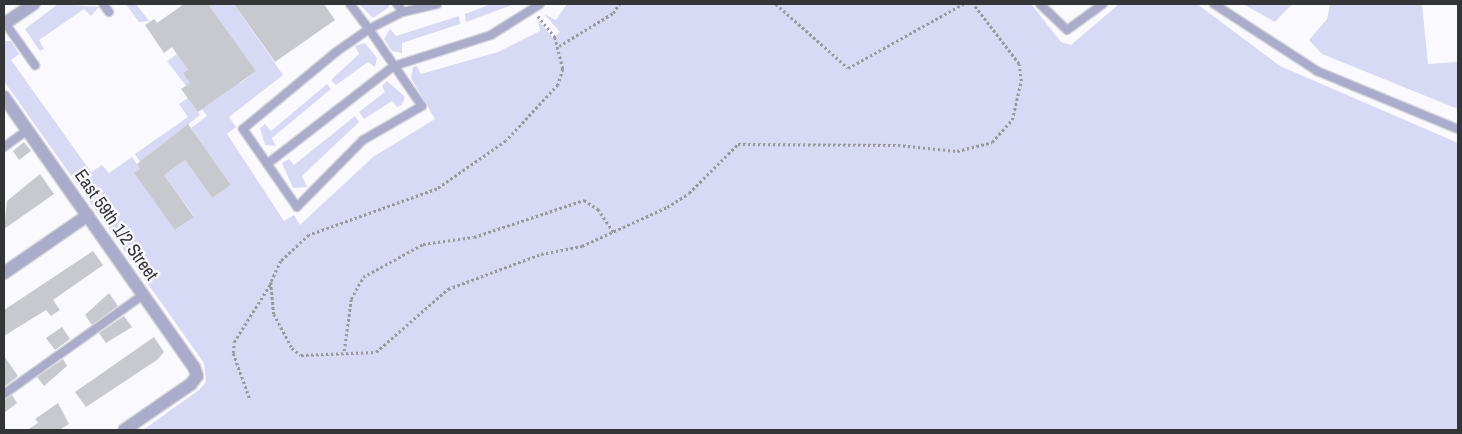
<!DOCTYPE html>
<style>
body{margin:0}
#map{position:relative;width:1462px;height:434px;overflow:hidden;background:#f9f9fe;font-family:"Archivo Narrow",sans-serif}
div>[style]{position:absolute}
[style*='--x']{left:calc(var(--x)*1px);top:calc(var(--y)*1px);width:calc(var(--w)*1px);rotate:calc(var(--a)*1deg)}
.green>*{inset:0;background:#d8d9f4}
.building>*{inset:0;background:#c8c9ce}
.path>*{height:2.5px;margin-top:-1.25px;transform-origin:0;background:repeating-linear-gradient(90deg,#99999d 0 2.5px,transparent 0 5px)}
.roads{filter:drop-shadow(1px 0 #d6d6da) drop-shadow(-1px 0 #d6d6da) drop-shadow(0 1px #d6d6da) drop-shadow(0 -1px #d6d6da)}
.lane>*{height:8px;margin:-4px;padding:0 4px;transform-origin:4px;border-radius:4px;background:#ababcc}
.street>*{height:12px;margin:-6px;padding:0 6px;transform-origin:6px;border-radius:6px;background:#ababcc}
span{translate:-50% -50%;white-space:nowrap;text-align:center;line-height:1.15;-webkit-text-stroke:4.5px #f9f9fe;paint-order:stroke}
.street-label{font-size:18px;color:#343537}
.frame{position:absolute;inset:0;border:5px solid #343537;pointer-events:none}
</style>
<div id="map">
<div class="green">
<div style="clip-path:polygon(58px 4px,99px 7px,91px 16px,84px 9px,39px 40px,44px 49px,40px 51px,25px 29px)"></div>
<div style="clip-path:polygon(126px 4px,136px 4px,149px 21px,139px 22px)"></div>
<div style="clip-path:polygon(evenodd,208px 4px,234px 4px,283px 75px,229px 117px,236px 127px,227px 134px,284px 221px,294px 215px,300px 225px,373px 157px,435px 119px,411px 78px,413px 67px,417px 66px,421px 74px,498px 52px,540px 31px,538px 20px,553px 38px,560px 32px,544px 14px,556px 20px,567px 4px,1031px 4px,1061px 42px,1071px 45px,1119px 4px,1197px 4px,1280px 66px,1458px 143px,1458px 430px,143px 430px,199px 390px,206px 382px,204px 363px,4px 81px,4px 41px,11px 41px,19px 54px,11px 60px,91px 172px,102px 165px,109px 173px,132px 157px,140px 169px,135px 173px,176px 230px,194px 216px,153px 160px,174px 145px,212px 198px,231px 185px,191px 128px,207px 116px,189px 91px,212px 102px,228px 91px,227px 65px,240px 83px,256px 71px,208px 4px,172px 154px,179px 164px,170px 171px,163px 161px,172px 154px)"></div>
<div style="clip-path:polygon(359px 4px,389px 4px,389px 7px,373px 18px)"></div>
<div style="clip-path:polygon(491px 4px,515px 4px,466px 22px,465px 14px)"></div>
<div style="clip-path:polygon(1243px 4px,1292px 4px,1275px 22px)"></div>
<div style="clip-path:polygon(1330px 4px,1422px 4px,1428px 64px,1458px 62px,1458px 109px,1322px 54px,1309px 40px,1327px 19px)"></div>
<div style="clip-path:polygon(459px 16px,460px 24px,402px 43px,402px 53px,392px 51px,384px 39px,390px 29px,396px 36px)"></div>
<div style="clip-path:polygon(365px 43px,377px 58px,375px 67px,368px 62px,336px 85px,331px 80px,359px 54px,355px 46px)"></div>
<div style="clip-path:polygon(177px 54px,188px 70px,184px 73px,190px 83px,186px 86px,167px 61px)"></div>
<div style="clip-path:polygon(387px 81px,405px 97px,402px 105px,397px 107px,392px 101px,364px 119px,359px 112px,385px 92px,382px 86px)"></div>
<div style="clip-path:polygon(327px 84px,331px 89px,272px 138px,276px 146px,265px 145px,260px 128px,265px 124px,271px 131px)"></div>
<div style="clip-path:polygon(188px 98px,200px 115px,140px 162px,135px 154px,188px 117px,179px 104px)"></div>
<div style="clip-path:polygon(355px 116px,359px 122px,302px 176px,307px 187px,293px 188px,282px 163px,289px 159px,294px 165px)"></div>
</div>
<div class="building">
<div style="clip-path:polygon(184px 4px,208px 4px,256px 71px,198px 112px,181px 89px,190px 83px,183px 73px,188px 70px,172px 47px,164px 53px,145px 25px,154px 19px,157px 23px)"></div>
<div style="clip-path:polygon(234px 4px,324px 4px,335px 20px,275px 62px)"></div>
<div style="clip-path:polygon(188px 124px,231px 185px,212px 198px,185px 160px,164px 175px,194px 217px,175px 230px,134px 173px,140px 169px,137px 164px)"></div>
<div style="clip-path:polygon(24px 142px,31px 151px,19px 160px,13px 151px)"></div>
<div style="clip-path:polygon(40px 174px,54px 194px,4px 229px,7px 201px)"></div>
<div style="clip-path:polygon(93px 251px,103px 265px,53px 300px,60px 310px,51px 316px,46px 310px,4px 336px,4px 310px)"></div>
<div style="clip-path:polygon(109px 293px,118px 306px,92px 325px,85px 315px)"></div>
<div style="clip-path:polygon(124px 316px,132px 327px,106px 343px,99px 333px)"></div>
<div style="clip-path:polygon(62px 327px,70px 339px,55px 350px,46px 338px)"></div>
<div style="clip-path:polygon(154px 337px,164px 352px,157px 360px,86px 407px,75px 392px)"></div>
<div style="clip-path:polygon(4px 356px,18px 376px,4px 387px)"></div>
<div style="clip-path:polygon(63px 359px,67px 366px,44px 386px,37px 377px)"></div>
<div style="clip-path:polygon(12px 395px,17px 403px,4px 413px,4px 400px)"></div>
<div style="clip-path:polygon(58px 403px,69px 424px,59px 430px,27px 430px,38px 423px,35px 419px)"></div>
</div>
<div class="path">
<div style="--x:776;--y:4;--w:96;--a:41.6"></div>
<div style="--x:848;--y:68;--w:132;--a:-29.1"></div>
<div style="--x:538;--y:16;--w:27;--a:51"></div>
<div style="--x:555;--y:37;--w:33;--a:76"></div>
<div style="--x:563;--y:69;--w:17;--a:107"></div>
<div style="--x:558;--y:85;--w:76;--a:132.9"></div>
<div style="--x:506;--y:141;--w:84;--a:145.2"></div>
<div style="--x:437;--y:189;--w:136;--a:160.2"></div>
<div style="--x:309;--y:235;--w:38;--a:137"></div>
<div style="--x:281;--y:261;--w:23;--a:115"></div>
<div style="--x:271;--y:282;--w:32;--a:85"></div>
<div style="--x:274;--y:314;--w:38;--a:62"></div>
<div style="--x:292;--y:348;--w:11;--a:38"></div>
<div style="--x:301;--y:355;--w:75;--a:-2.3"></div>
<div style="--x:376;--y:352;--w:96;--a:-41.2"></div>
<div style="--x:448;--y:289;--w:99;--a:-20.6"></div>
<div style="--x:541;--y:254;--w:42;--a:-11"></div>
<div style="--x:582;--y:246;--w:94;--a:-24.6"></div>
<div style="--x:667;--y:207;--w:26;--a:-32"></div>
<div style="--x:689;--y:193;--w:69;--a:-45"></div>
<div style="--x:738;--y:144;--w:160;--a:0.4"></div>
<div style="--x:898;--y:145;--w:59;--a:5.8"></div>
<div style="--x:957;--y:151;--w:36;--a:-14"></div>
<div style="--x:992;--y:142;--w:30;--a:-48"></div>
<div style="--x:1012;--y:120;--w:40;--a:-77"></div>
<div style="--x:1021;--y:81;--w:17;--a:-97"></div>
<div style="--x:1019;--y:64;--w:76;--a:-127.5"></div>
<div style="--x:559;--y:46;--w:63;--a:-31.4"></div>
<div style="--x:613;--y:13;--w:11;--a:-56"></div>
<div style="--x:344;--y:351;--w:52;--a:-82.3"></div>
<div style="--x:351;--y:299;--w:25;--a:-61"></div>
<div style="--x:363;--y:277;--w:68;--a:-28.8"></div>
<div style="--x:423;--y:244;--w:51;--a:-7.8"></div>
<div style="--x:474;--y:237;--w:116;--a:-18.6"></div>
<div style="--x:584;--y:200;--w:17;--a:33"></div>
<div style="--x:598;--y:209;--w:29;--a:56"></div>
<div style="--x:249;--y:398;--w:48;--a:-109.6"></div>
<div style="--x:233;--y:353;--w:11;--a:-85"></div>
<div style="--x:234;--y:342;--w:70;--a:-57.9"></div>
</div>
<div class="roads">
<div class="lane">
<div style="--x:103;--y:4;--w:10;--a:53"></div>
<div style="--x:350;--y:4;--w:31;--a:53"></div>
<div style="--x:369;--y:29;--w:93;--a:55.5"></div>
<div style="--x:422;--y:106;--w:68;--a:150"></div>
<div style="--x:363;--y:140;--w:94;--a:134.6"></div>
<div style="--x:297;--y:207;--w:95;--a:-124.7"></div>
<div style="--x:243;--y:129;--w:121;--a:-39.6"></div>
<div style="--x:336;--y:52;--w:40;--a:-34.9"></div>
<div style="--x:369;--y:29;--w:38;--a:-27"></div>
<div style="--x:397;--y:4;--w:10;--a:53"></div>
<div style="--x:403;--y:12;--w:35;--a:-13"></div>
<div style="--x:1040;--y:4;--w:37;--a:44"></div>
<div style="--x:1067;--y:30;--w:44;--a:-35.8"></div>
<div style="--x:1214;--y:4;--w:123;--a:33"></div>
<div style="--x:1317;--y:71;--w:152;--a:22.4"></div>
<div style="--x:5;--y:23;--w:52;--a:54.5"></div>
<div style="--x:4;--y:147;--w:29;--a:-36"></div>
<div style="--x:267;--y:164;--w:160;--a:-37.7"></div>
<div style="--x:394;--y:66;--w:102;--a:-17.7"></div>
<div style="--x:491;--y:35;--w:58;--a:-32.3"></div>
<div style="--x:4;--y:394;--w:171;--a:-35.5"></div>
</div>
<div class="street">
<div style="--x:4;--y:24;--w:36;--a:-34"></div>
<div style="--x:4;--y:97;--w:330;--a:54.9"></div>
<div style="--x:194;--y:367;--w:9;--a:72"></div>
<div style="--x:197;--y:376;--w:10;--a:127"></div>
<div style="--x:191;--y:384;--w:81;--a:145.5"></div>
<div style="--x:4;--y:273;--w:102;--a:-34.6"></div>
</div>
</div>
<div class="street-label">
<span style="left:116px;top:225px;rotate:55deg">East 59th 1/2 Street</span>
</div>
<div class="frame"></div>
</div>
